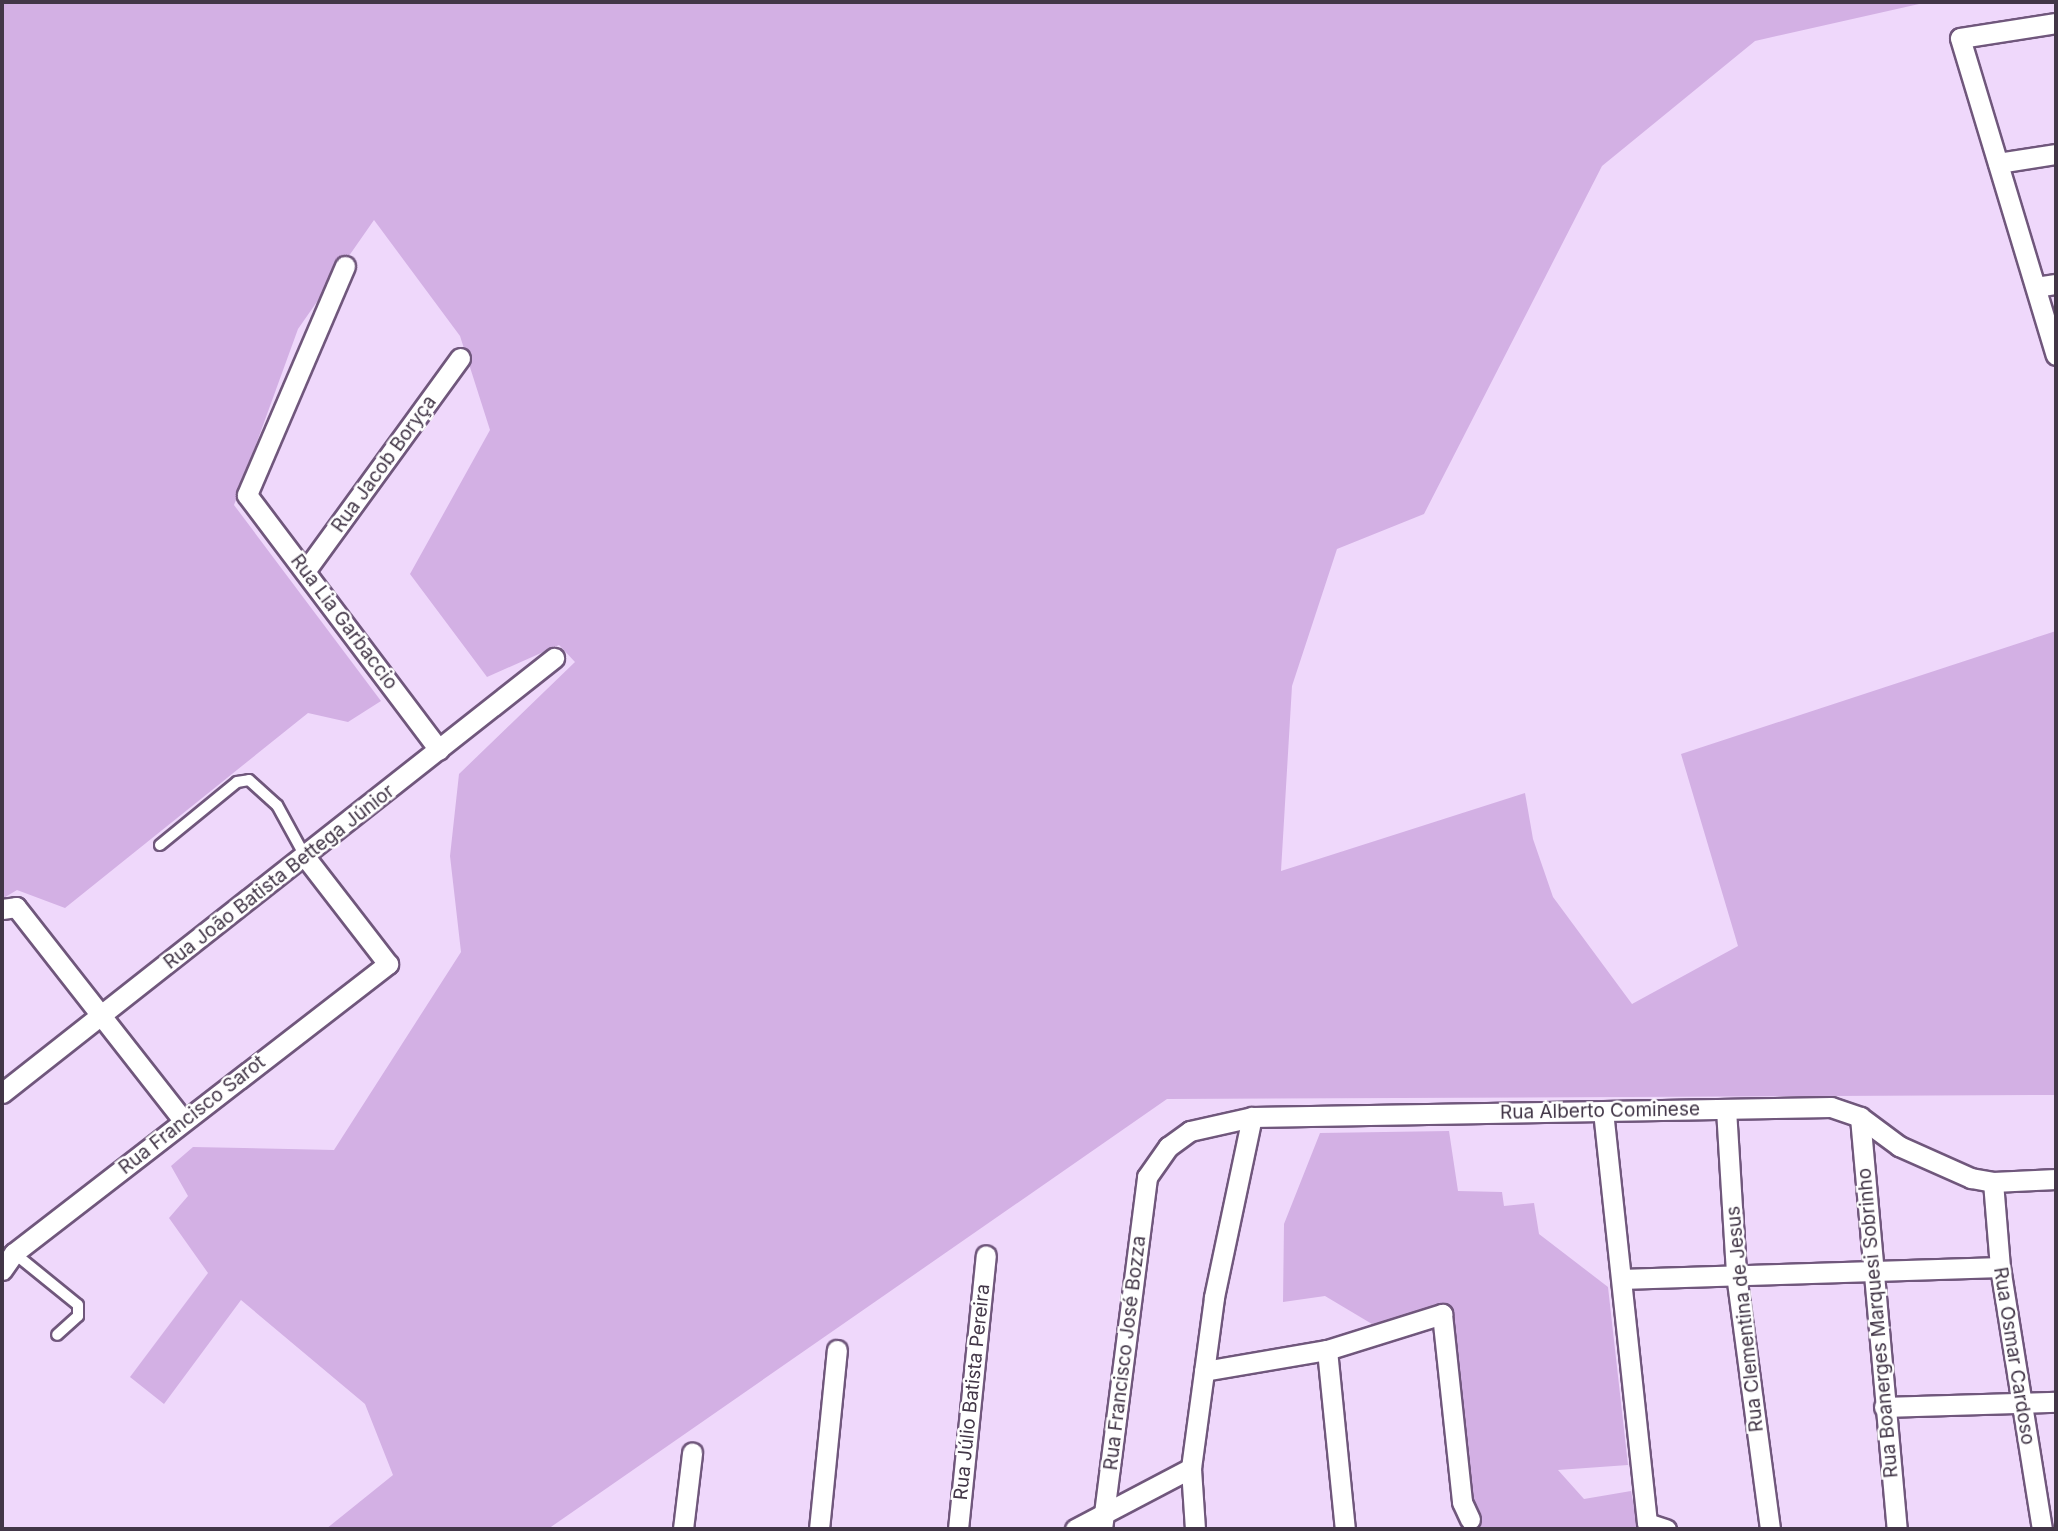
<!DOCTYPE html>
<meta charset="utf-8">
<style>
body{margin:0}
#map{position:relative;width:2058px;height:1531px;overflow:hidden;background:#efd8fb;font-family:Inter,sans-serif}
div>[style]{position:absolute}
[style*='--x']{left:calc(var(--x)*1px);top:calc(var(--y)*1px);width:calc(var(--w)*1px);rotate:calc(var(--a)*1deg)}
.green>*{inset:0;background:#d3b0e4}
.roads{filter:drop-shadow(2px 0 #70577c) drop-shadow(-2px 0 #70577c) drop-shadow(0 2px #70577c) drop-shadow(0 -2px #70577c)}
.lane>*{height:10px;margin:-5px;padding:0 5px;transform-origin:5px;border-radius:5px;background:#fff}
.street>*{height:19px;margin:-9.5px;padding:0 9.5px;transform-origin:9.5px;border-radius:9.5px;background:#fff}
span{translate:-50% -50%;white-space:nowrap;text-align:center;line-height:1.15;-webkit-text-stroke:5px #fff;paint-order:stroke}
.street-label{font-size:19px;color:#423647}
.frame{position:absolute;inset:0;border:4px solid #423647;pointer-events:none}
</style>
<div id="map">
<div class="green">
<div style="clip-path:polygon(2px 2px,1928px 2px,1755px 41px,1602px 166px,1424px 514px,1337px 549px,1292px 686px,1281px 871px,1525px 793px,1533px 839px,1553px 897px,1632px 1004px,1738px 946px,1681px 754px,2056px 631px,2056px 1095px,1167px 1099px,548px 1529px,326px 1529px,393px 1475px,365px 1404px,241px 1300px,164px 1404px,130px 1377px,208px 1273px,169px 1218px,188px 1196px,171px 1166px,193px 1147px,334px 1150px,461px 952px,450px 856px,459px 774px,575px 662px,559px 645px,487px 677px,410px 574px,490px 430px,460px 336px,374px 220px,298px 329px,234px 505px,381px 701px,348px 722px,308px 713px,65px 908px,17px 890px,2px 899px)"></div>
<div style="clip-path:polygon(1449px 1131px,1458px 1191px,1502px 1192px,1504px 1206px,1534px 1203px,1539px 1234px,1608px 1287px,1628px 1465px,1558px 1470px,1584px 1499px,1631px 1491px,1638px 1527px,1645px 1529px,1481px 1529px,1480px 1512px,1467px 1500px,1448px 1305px,1372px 1324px,1325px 1296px,1283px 1302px,1284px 1224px,1320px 1133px)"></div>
</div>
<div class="roads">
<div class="lane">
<div style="--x:160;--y:845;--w:99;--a:-39.3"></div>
<div style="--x:237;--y:782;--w:12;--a:-9"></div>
<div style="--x:249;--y:780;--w:38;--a:42"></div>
<div style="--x:277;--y:805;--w:60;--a:61.3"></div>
<div style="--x:14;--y:1253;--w:82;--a:39.1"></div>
<div style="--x:78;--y:1305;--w:11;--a:90"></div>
<div style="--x:78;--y:1316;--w:28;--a:138"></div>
</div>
<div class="street">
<div style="--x:2056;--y:23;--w:97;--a:171.1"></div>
<div style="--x:1960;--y:38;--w:331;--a:73.2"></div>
<div style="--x:1998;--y:163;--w:59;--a:-8.8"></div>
<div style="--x:345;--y:266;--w:249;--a:113.2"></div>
<div style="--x:247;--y:495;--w:319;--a:53"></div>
<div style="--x:2036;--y:287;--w:20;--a:-9"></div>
<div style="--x:306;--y:570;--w:262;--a:-54"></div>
<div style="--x:2;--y:909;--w:14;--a:-8"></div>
<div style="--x:16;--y:907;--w:272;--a:51.9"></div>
<div style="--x:2;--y:1093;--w:703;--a:-38.24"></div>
<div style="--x:1726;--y:1109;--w:165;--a:86.5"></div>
<div style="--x:1736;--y:1274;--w:257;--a:82.4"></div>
<div style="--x:1603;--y:1111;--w:414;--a:83.9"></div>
<div style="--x:1647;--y:1523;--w:20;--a:18"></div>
<div style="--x:1860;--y:1117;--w:414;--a:84.9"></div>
<div style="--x:1993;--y:1182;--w:85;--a:85.3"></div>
<div style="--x:2000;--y:1267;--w:265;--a:80.9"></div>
<div style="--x:2;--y:1270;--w:21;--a:-55"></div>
<div style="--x:14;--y:1253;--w:473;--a:-37.7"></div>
<div style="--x:388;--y:964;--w:134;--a:-127.7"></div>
<div style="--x:1622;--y:1279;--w:378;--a:-1.8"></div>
<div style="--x:1327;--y:1350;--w:180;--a:84.3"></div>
<div style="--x:1204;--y:1371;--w:125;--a:-9.7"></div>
<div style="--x:1327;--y:1350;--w:121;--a:-17.4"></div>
<div style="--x:1442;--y:1314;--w:189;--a:83.9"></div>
<div style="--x:1462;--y:1502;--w:19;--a:65"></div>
<div style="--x:1884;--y:1407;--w:172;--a:-1.7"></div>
<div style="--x:683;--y:1529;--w:77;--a:-83.2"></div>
<div style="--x:819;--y:1529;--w:180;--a:-84.3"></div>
<div style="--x:958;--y:1529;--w:275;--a:-84.2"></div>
<div style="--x:1075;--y:1529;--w:131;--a:-27.7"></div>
<div style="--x:1102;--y:1529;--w:355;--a:-82.7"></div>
<div style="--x:1147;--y:1177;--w:37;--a:-55"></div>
<div style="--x:1168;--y:1147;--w:27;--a:-36"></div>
<div style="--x:1190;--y:1131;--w:64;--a:-12.7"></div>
<div style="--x:1252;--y:1117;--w:579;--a:-0.99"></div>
<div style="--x:1831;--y:1107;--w:31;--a:19"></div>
<div style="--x:1860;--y:1117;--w:49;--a:36.6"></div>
<div style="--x:1899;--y:1146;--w:79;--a:24"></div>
<div style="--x:1971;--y:1178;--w:22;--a:10"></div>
<div style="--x:1993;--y:1182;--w:63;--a:-2.7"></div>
<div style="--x:1195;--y:1529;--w:61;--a:-93.8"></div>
<div style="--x:1191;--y:1468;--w:173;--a:-82.3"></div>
<div style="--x:1214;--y:1297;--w:184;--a:-78.1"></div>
</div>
</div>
<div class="street-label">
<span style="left:384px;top:464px;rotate:-54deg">Rua Jacob Boryça</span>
<span style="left:344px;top:622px;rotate:53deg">Rua Lia Garbaccio</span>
<span style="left:279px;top:877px;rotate:-38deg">Rua João Batista Bettega Júnior</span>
<span style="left:1600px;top:1111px;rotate:-1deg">Rua Alberto Cominese</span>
<span style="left:192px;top:1115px;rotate:-38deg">Rua Francisco Sarot</span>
<span style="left:1745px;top:1319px;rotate:-96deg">Rua Clementina de Jesus</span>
<span style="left:1878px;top:1323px;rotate:-95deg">Rua Boanerges Marquesi Sobrinho</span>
<span style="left:1125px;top:1353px;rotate:-83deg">Rua Francisco José Bozza</span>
<span style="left:2014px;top:1356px;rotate:81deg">Rua Osmar Cardoso</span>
<span style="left:972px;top:1392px;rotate:-84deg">Rua Júlio Batista Pereira</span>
</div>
<div class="frame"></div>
</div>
